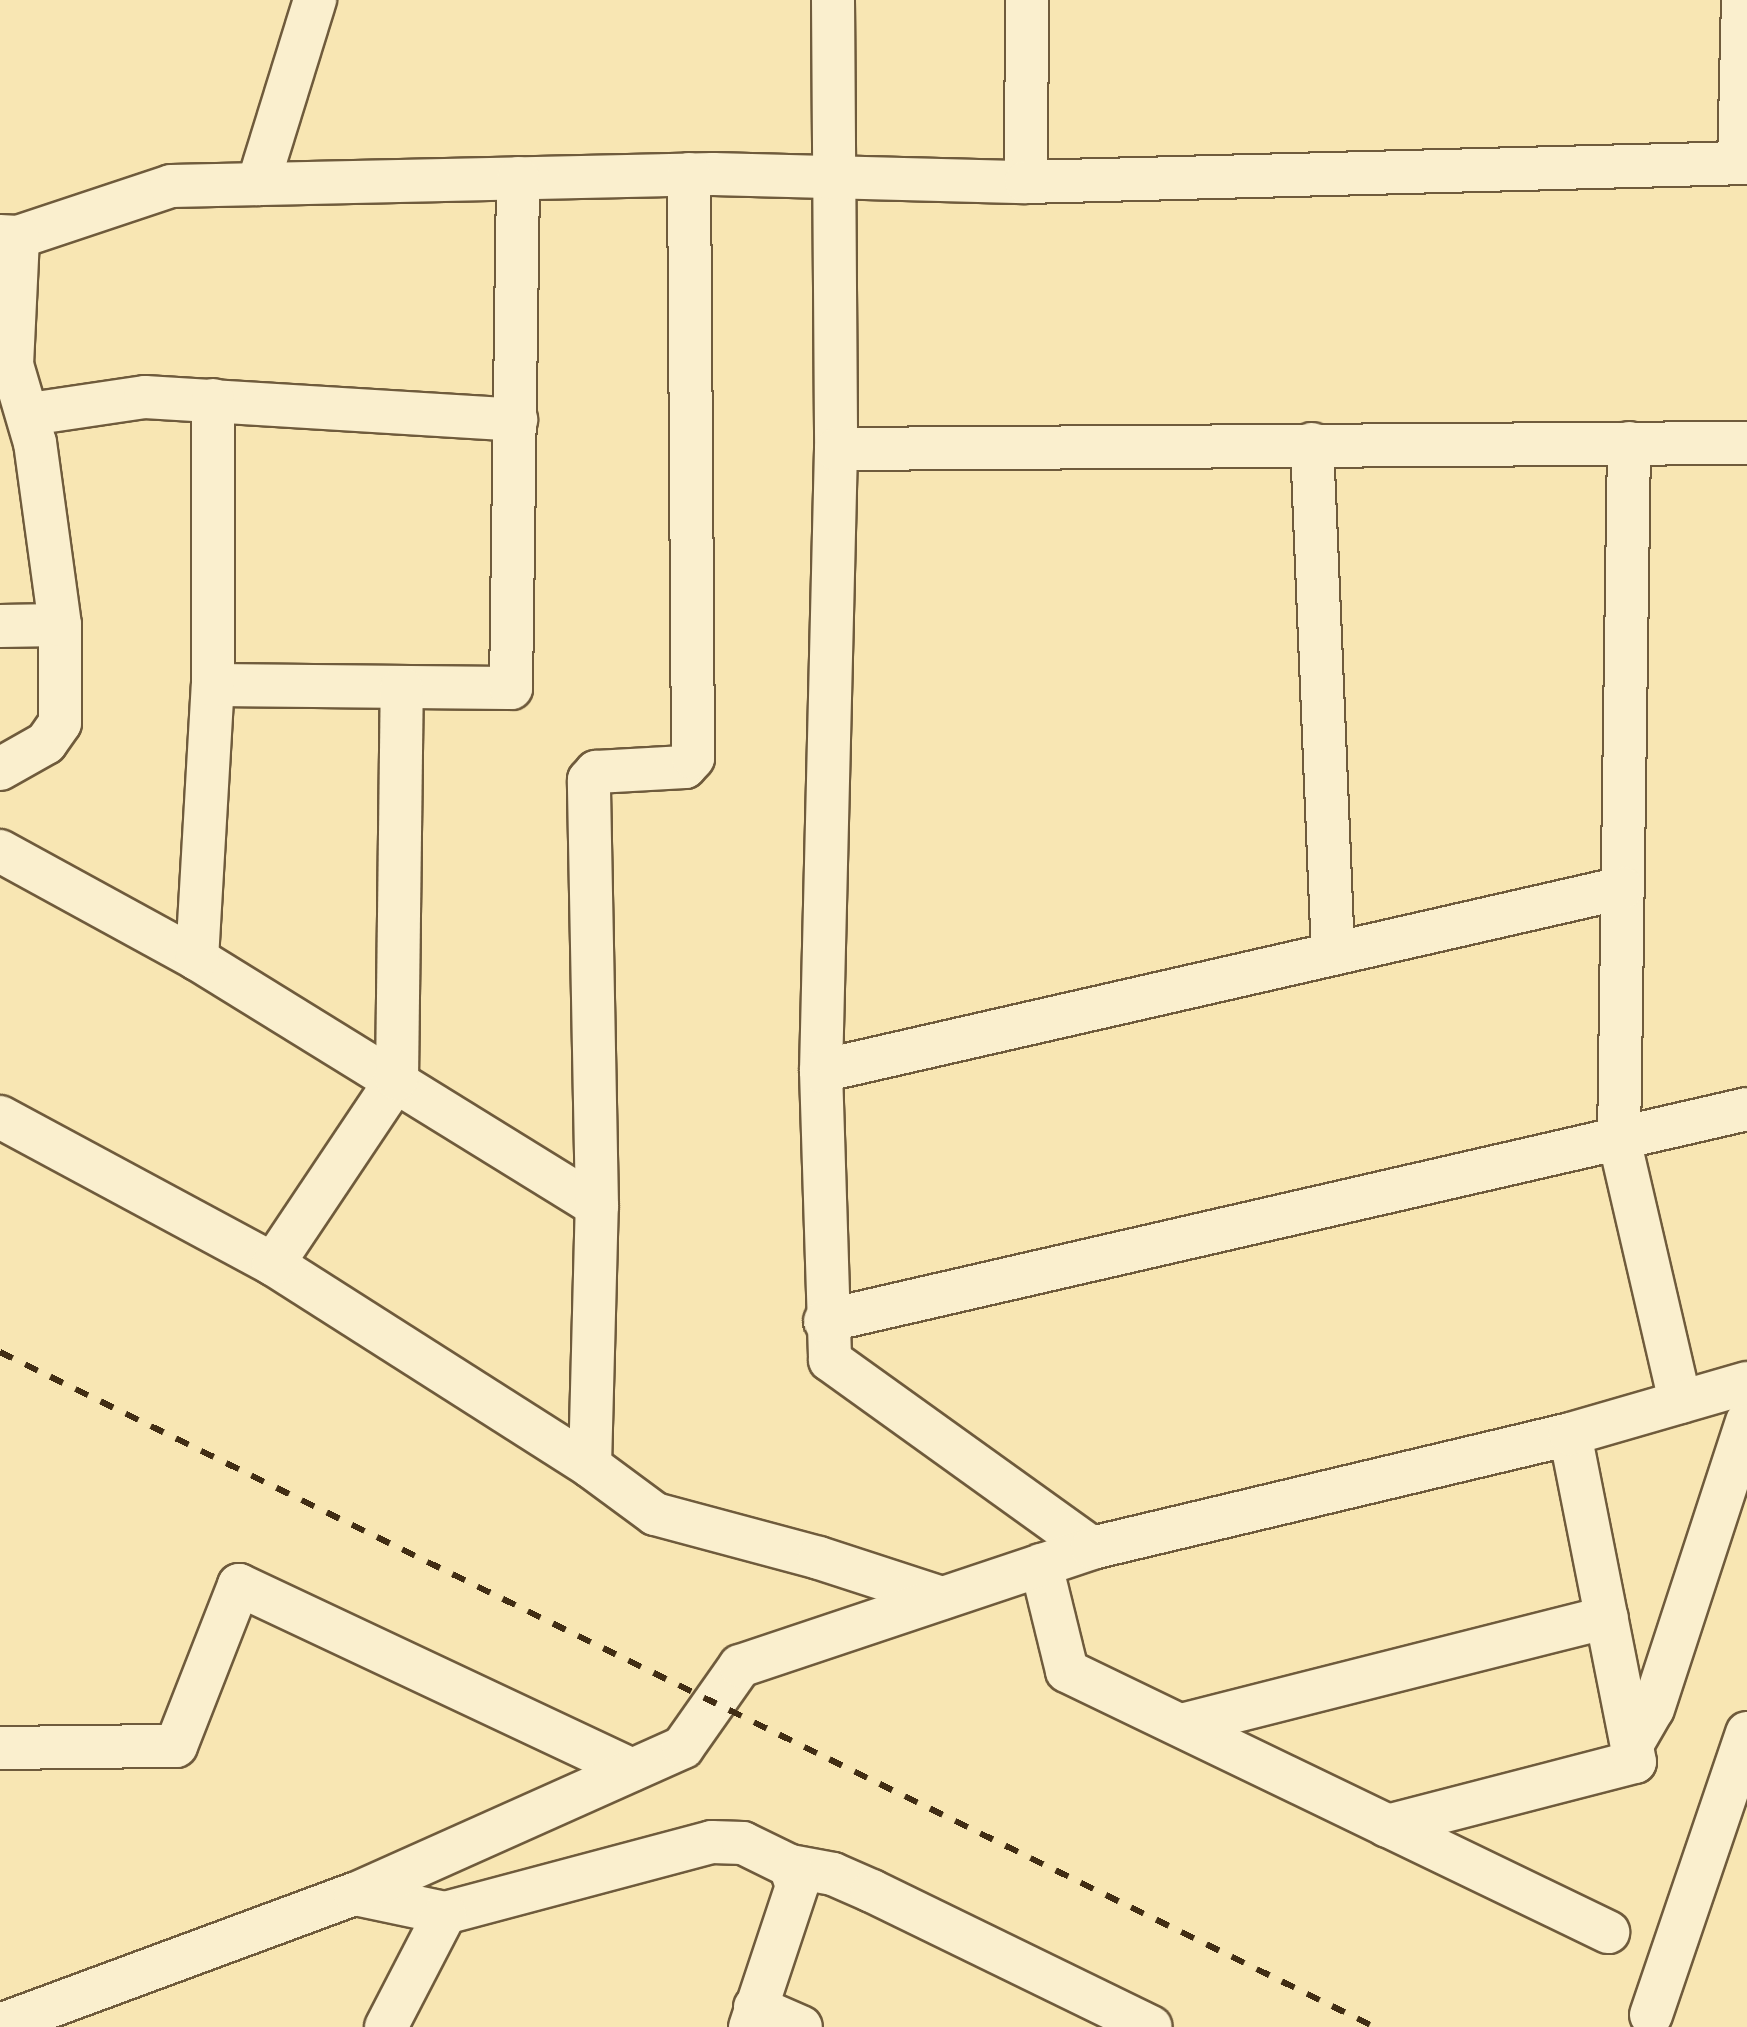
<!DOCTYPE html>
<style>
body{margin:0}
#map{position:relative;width:1747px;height:2027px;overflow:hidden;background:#f8e6b3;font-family:Alegreya,serif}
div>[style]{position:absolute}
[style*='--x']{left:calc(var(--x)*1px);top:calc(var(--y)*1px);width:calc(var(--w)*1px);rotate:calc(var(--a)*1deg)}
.roads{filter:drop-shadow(2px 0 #6f5b3c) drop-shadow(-2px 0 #6f5b3c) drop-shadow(0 2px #6f5b3c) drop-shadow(0 -2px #6f5b3c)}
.minor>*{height:42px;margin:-21px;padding:0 21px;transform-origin:21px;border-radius:21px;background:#faefce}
.rail>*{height:6px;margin-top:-3px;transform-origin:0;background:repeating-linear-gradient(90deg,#412d14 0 14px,transparent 0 28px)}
span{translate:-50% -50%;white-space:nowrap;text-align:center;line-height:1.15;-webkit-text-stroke:8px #faefce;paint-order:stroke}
</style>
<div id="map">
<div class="roads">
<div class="minor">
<div style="--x:833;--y:0;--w:449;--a:89.6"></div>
<div style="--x:836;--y:449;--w:622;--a:91.38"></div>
<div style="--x:821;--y:1071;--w:289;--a:88.2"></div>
<div style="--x:830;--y:1360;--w:322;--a:35.7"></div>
<div style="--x:1739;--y:163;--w:163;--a:-88.6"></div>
<div style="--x:1026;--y:182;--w:182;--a:-89.7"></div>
<div style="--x:258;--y:184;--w:193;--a:-72.8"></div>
<div style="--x:0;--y:236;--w:18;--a:3"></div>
<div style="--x:18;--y:237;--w:161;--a:-18.4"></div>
<div style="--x:171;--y:186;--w:542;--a:-1.27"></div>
<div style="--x:713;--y:174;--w:313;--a:1.5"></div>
<div style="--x:1026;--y:182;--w:721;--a:-1.51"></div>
<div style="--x:30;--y:414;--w:116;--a:-8.4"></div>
<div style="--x:145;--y:397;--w:372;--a:3.5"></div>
<div style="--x:1629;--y:443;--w:696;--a:90.82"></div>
<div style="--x:1619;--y:1139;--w:270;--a:76.9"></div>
<div style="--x:1312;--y:444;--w:510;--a:87.64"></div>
<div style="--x:836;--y:449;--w:911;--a:-0.38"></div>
<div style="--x:0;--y:626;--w:60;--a:-1"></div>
<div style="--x:213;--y:685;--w:298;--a:0.6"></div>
<div style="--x:511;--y:688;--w:510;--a:-89.21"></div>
<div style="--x:0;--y:769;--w:53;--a:-29.5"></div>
<div style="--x:46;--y:743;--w:24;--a:-55"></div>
<div style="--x:60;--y:723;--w:98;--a:-90"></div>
<div style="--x:60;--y:625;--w:184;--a:-97.8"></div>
<div style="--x:35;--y:443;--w:81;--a:-106.4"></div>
<div style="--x:12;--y:365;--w:128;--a:-87.3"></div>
<div style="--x:0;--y:851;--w:225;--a:28.7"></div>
<div style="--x:197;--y:959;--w:470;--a:31.7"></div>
<div style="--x:197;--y:959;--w:274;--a:-86.7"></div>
<div style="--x:213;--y:685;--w:285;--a:-90"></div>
<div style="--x:821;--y:1071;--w:822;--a:-12.87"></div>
<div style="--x:0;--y:1117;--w:310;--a:28.3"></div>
<div style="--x:273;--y:1264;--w:376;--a:32.5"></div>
<div style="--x:590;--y:1466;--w:81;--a:36.4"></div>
<div style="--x:655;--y:1514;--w:170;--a:15"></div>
<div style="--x:819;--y:1558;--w:129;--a:18"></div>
<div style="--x:273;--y:1264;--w:223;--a:-56.2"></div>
<div style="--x:397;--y:1079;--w:391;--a:-89.3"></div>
<div style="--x:825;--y:1321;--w:946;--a:-12.95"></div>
<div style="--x:590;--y:1466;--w:260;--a:-88.5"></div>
<div style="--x:597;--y:1206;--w:426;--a:-91.1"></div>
<div style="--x:589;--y:780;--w:11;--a:-49"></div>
<div style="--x:596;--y:772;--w:89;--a:-3.2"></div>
<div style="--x:685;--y:767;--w:12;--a:-48"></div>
<div style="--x:693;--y:758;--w:584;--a:-90.39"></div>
<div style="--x:1041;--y:1565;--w:109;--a:76.2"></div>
<div style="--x:1067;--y:1671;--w:601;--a:25.75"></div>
<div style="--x:1185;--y:1724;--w:435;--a:-14.2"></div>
<div style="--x:1633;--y:1743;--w:39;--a:-60"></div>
<div style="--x:1653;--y:1709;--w:302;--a:-71.9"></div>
<div style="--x:0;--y:1748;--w:176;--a:-0.7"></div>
<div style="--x:176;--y:1746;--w:173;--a:-68.6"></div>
<div style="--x:239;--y:1585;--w:434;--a:25.2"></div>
<div style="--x:1387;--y:1826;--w:256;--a:-14.5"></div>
<div style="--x:1635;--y:1762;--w:334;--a:-101.2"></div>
<div style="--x:790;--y:1866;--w:44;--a:10.5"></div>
<div style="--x:833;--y:1874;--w:43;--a:23.6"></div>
<div style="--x:872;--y:1891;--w:310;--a:26"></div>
<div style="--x:355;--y:1894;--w:92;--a:11.9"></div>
<div style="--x:445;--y:1913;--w:276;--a:-14.9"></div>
<div style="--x:712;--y:1842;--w:31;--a:2"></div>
<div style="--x:743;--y:1843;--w:52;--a:26.1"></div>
<div style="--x:790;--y:1866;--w:21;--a:71"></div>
<div style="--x:797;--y:1886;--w:149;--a:108.4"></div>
<div style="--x:755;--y:2007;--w:50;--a:23.5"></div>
<div style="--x:1651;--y:2015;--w:298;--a:-71.2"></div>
<div style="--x:0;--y:2025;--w:378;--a:-20.3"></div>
<div style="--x:355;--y:1894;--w:359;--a:-24.1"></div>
<div style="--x:683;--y:1747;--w:99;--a:-54.9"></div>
<div style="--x:740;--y:1666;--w:371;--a:-18.5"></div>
<div style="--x:1092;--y:1548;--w:491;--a:-13.4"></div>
<div style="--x:1570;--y:1434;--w:184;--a:-16.1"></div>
<div style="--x:386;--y:2027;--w:128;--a:-62.6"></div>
</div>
</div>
<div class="rail">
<div style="--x:0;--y:1352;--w:1532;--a:26.15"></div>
</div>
</div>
